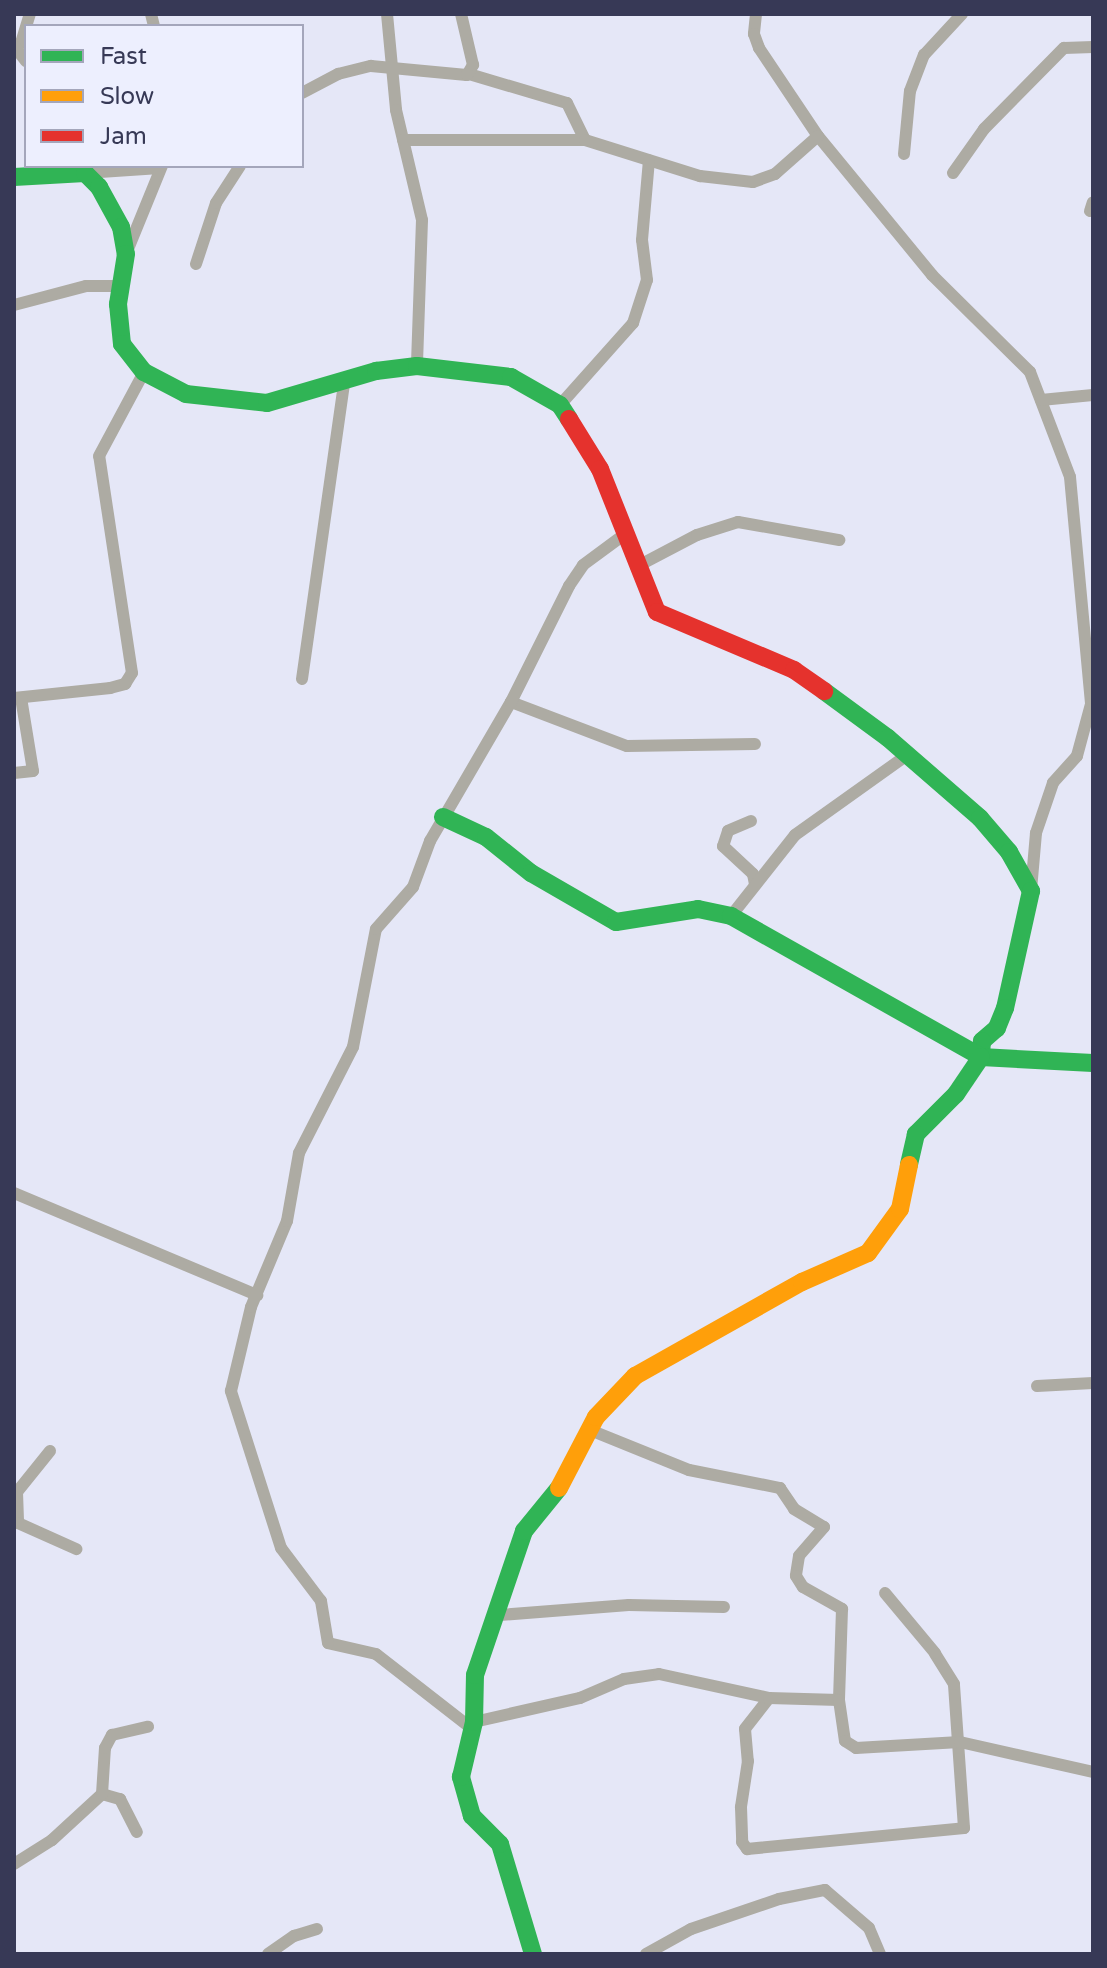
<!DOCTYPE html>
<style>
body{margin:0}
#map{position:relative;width:1107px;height:1968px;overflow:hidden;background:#e5e7f7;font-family:"Varela Round",sans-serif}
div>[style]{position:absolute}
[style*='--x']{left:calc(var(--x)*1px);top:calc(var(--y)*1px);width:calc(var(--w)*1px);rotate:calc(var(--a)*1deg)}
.street>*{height:12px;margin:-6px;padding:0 6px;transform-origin:6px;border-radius:6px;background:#adaba3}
.fast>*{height:18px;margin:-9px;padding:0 9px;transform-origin:9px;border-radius:9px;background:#30b455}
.slow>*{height:18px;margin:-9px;padding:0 9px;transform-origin:9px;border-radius:9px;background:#ff9f0a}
.jam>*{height:18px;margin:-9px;padding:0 9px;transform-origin:9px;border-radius:9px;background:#e5322d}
span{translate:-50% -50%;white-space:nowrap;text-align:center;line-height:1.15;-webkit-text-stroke:6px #edeffe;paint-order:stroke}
.frame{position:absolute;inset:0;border:16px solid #373956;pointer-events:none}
.legend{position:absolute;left:24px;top:24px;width:280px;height:144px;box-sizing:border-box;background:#edeffe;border:2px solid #a4a6bb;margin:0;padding:10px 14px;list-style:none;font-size:24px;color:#373956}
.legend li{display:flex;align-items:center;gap:16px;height:40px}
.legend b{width:40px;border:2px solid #a4a6bb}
</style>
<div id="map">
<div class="street">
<div style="--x:151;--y:14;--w:12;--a:76"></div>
<div style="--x:387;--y:14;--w:96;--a:84.6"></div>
<div style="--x:396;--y:110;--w:113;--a:76.7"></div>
<div style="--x:422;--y:220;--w:146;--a:92"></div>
<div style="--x:756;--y:14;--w:20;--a:96"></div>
<div style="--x:754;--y:34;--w:15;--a:70"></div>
<div style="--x:759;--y:48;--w:106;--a:56.2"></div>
<div style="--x:818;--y:136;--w:180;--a:50.6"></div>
<div style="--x:932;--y:275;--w:138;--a:44.7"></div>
<div style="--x:1030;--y:372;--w:112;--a:69.1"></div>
<div style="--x:1070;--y:477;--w:228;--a:84.7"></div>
<div style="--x:1091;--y:704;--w:54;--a:105.1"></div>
<div style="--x:1077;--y:756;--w:36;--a:132"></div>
<div style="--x:1053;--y:783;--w:53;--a:108.8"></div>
<div style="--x:1036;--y:833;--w:57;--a:95"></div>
<div style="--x:14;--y:47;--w:8;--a:-30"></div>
<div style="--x:21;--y:43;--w:30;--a:-73"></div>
<div style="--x:15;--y:47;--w:18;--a:52"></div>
<div style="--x:469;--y:74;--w:102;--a:16.5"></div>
<div style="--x:567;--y:103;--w:41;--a:64.1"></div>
<div style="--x:302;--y:93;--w:41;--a:-27.8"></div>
<div style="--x:338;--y:74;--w:34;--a:-14"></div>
<div style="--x:371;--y:66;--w:96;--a:5.4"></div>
<div style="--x:467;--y:75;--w:12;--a:-59"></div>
<div style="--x:473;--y:65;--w:52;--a:-103.2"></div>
<div style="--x:403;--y:140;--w:182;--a:0"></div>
<div style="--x:585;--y:140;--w:121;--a:17.4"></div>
<div style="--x:700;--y:176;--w:53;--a:6.5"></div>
<div style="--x:753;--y:182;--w:23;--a:-20"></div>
<div style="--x:775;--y:174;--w:57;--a:-41.5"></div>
<div style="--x:904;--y:154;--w:63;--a:-84.6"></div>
<div style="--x:910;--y:91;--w:39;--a:-69"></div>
<div style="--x:924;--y:55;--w:56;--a:-47.2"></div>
<div style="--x:83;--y:169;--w:4;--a:63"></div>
<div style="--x:85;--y:173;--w:75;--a:-3.8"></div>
<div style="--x:953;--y:173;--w:54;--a:-54.8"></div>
<div style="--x:984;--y:129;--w:114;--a:-45.4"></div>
<div style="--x:1064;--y:48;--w:29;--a:-2"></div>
<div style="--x:1090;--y:211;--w:9;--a:-72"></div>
<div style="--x:126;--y:254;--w:95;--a:-67.8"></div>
<div style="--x:196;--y:264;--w:64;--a:-71.8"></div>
<div style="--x:216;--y:203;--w:44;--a:-57"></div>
<div style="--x:14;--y:305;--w:74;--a:-14.8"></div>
<div style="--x:86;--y:286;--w:35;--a:0"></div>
<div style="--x:1041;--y:400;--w:52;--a:-5.5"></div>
<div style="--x:560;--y:405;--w:110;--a:-48.3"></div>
<div style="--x:633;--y:323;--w:45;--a:-72"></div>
<div style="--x:647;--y:280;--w:40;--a:-97.1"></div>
<div style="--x:642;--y:240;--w:80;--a:-85"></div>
<div style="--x:636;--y:567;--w:69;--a:-27.7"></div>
<div style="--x:697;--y:535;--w:43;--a:-17.6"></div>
<div style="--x:738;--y:522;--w:103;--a:10.1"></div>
<div style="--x:302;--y:679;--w:299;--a:-81.9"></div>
<div style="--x:14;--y:698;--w:97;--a:-5.9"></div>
<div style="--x:110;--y:688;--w:16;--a:-15"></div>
<div style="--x:125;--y:684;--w:13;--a:-58"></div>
<div style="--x:132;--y:673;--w:219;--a:-98.6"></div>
<div style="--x:99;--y:456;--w:95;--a:-61.8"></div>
<div style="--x:511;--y:702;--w:124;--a:20.8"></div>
<div style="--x:627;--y:746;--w:128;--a:-0.9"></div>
<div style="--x:14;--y:773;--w:19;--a:-6"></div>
<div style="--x:33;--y:771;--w:74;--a:-99.3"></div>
<div style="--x:751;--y:821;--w:25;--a:157"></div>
<div style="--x:728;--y:831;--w:16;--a:108"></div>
<div style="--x:723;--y:846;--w:41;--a:43"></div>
<div style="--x:753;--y:874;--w:10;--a:79"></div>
<div style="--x:731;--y:916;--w:103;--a:-51.7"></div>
<div style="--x:795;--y:835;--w:138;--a:-35.5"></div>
<div style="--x:14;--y:1193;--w:264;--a:22.8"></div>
<div style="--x:1037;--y:1386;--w:56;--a:-3.1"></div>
<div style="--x:590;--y:1430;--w:107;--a:22"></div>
<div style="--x:689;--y:1470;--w:93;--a:11.2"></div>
<div style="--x:780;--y:1488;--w:25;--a:56"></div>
<div style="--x:794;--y:1509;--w:35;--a:31"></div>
<div style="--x:824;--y:1527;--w:38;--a:131"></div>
<div style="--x:799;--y:1556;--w:20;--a:99"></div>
<div style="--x:796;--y:1576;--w:13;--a:58"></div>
<div style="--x:803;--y:1587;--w:45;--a:29.4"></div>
<div style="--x:842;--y:1609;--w:91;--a:91.9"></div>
<div style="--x:50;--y:1451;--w:53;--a:128.8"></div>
<div style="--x:17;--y:1492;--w:31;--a:88"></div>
<div style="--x:18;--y:1523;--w:64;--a:24.1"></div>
<div style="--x:500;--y:1615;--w:129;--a:-4.4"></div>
<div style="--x:629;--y:1605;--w:95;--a:1.2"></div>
<div style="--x:769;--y:1698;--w:39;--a:128"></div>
<div style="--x:745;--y:1729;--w:32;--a:85"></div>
<div style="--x:748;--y:1761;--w:47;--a:98.7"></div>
<div style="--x:741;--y:1807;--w:35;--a:88"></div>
<div style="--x:742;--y:1842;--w:9;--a:54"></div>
<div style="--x:747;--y:1849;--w:218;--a:-5.5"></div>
<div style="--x:964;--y:1828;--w:144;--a:-94"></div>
<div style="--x:954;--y:1684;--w:36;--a:-122"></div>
<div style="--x:935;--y:1653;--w:78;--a:-129.8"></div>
<div style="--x:474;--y:1722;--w:109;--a:-12.8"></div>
<div style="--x:580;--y:1698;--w:48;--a:-23.4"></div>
<div style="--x:624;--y:1679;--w:35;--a:-8"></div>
<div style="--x:659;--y:1674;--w:113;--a:12.3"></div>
<div style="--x:769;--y:1698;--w:70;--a:1.6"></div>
<div style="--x:839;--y:1700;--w:41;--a:81.7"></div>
<div style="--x:845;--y:1741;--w:13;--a:32"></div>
<div style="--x:856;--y:1748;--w:104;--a:-3.3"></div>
<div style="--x:960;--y:1742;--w:136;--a:12.7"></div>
<div style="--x:471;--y:1728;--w:120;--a:-142.1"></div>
<div style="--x:376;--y:1654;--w:49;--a:-167.1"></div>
<div style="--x:328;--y:1643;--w:43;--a:-99.5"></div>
<div style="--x:321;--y:1601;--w:66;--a:-127"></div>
<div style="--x:281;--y:1548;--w:165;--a:-107.7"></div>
<div style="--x:231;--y:1391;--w:86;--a:-76.6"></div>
<div style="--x:251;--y:1307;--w:93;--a:-67.3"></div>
<div style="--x:287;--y:1221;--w:69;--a:-80"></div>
<div style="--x:299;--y:1153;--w:119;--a:-63"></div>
<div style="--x:353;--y:1047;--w:120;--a:-79"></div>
<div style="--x:376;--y:929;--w:56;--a:-48.6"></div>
<div style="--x:413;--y:887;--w:49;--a:-69.7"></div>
<div style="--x:430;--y:841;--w:161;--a:-59.8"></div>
<div style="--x:511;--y:702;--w:130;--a:-63.4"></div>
<div style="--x:569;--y:586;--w:25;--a:-56"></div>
<div style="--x:583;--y:565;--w:52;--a:-36.4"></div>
<div style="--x:102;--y:1794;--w:19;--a:16"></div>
<div style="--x:120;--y:1799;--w:37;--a:63"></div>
<div style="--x:14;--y:1864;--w:45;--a:-32.3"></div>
<div style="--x:52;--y:1840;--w:68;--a:-42.6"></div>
<div style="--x:102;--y:1794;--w:46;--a:-86.3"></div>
<div style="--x:105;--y:1748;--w:15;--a:-62"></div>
<div style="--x:112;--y:1735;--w:37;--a:-13"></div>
<div style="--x:268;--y:1954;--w:32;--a:-35"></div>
<div style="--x:294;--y:1936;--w:24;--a:-17"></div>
<div style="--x:646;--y:1954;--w:51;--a:-29.1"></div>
<div style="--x:691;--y:1929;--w:93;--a:-18.8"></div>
<div style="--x:779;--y:1899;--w:47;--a:-11.1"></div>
<div style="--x:825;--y:1890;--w:58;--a:40.8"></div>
<div style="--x:869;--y:1928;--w:28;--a:67"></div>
</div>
<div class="fast">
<div style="--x:14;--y:177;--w:71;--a:-3.2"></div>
<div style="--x:85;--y:173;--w:20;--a:45"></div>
<div style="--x:99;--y:187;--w:46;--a:61.2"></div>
<div style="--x:121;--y:227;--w:27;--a:80"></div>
<div style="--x:126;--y:254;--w:51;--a:99.1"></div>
<div style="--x:118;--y:304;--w:40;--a:84.3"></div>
<div style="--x:122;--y:344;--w:36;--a:52"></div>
<div style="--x:144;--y:372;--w:47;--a:27.6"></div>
<div style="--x:186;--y:394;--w:81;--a:6.3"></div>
<div style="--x:267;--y:403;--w:114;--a:-16.4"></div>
<div style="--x:376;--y:371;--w:41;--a:-7"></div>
<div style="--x:417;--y:366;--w:95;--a:6.7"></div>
<div style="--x:511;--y:377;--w:56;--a:29.7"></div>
<div style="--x:560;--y:405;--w:17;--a:57"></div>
<div style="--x:824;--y:691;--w:79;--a:36.3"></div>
<div style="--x:888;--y:738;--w:122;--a:41"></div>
<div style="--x:980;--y:818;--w:45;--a:49.5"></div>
<div style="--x:1009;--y:852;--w:45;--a:60.6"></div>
<div style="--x:1031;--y:891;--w:120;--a:102.5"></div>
<div style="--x:1005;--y:1008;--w:22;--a:112"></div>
<div style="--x:997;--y:1028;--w:20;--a:139"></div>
<div style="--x:982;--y:1041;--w:16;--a:94"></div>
<div style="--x:981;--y:1057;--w:112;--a:3.1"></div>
<div style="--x:443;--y:817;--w:47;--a:24.9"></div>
<div style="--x:486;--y:837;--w:58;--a:38.7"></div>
<div style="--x:531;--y:873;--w:98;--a:30"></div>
<div style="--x:616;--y:922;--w:83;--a:-9"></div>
<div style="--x:698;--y:909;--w:34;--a:12"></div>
<div style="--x:731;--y:916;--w:287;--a:29.4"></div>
<div style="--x:981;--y:1057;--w:45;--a:124"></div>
<div style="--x:956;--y:1094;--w:57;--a:135"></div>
<div style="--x:916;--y:1134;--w:32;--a:103"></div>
<div style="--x:533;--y:1954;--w:115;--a:-106.7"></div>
<div style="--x:500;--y:1844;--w:40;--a:-135"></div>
<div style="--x:472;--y:1816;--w:41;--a:-105.8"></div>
<div style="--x:461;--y:1777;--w:57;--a:-76.7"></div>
<div style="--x:474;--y:1722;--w:47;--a:-88.8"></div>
<div style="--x:475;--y:1675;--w:152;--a:-71.2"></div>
<div style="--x:524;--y:1531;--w:55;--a:-50.9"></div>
</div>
<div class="slow">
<div style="--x:559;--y:1488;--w:80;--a:-62.5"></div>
<div style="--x:596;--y:1417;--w:57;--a:-46.4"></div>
<div style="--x:635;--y:1376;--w:192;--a:-29.4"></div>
<div style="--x:802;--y:1282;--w:72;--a:-23.7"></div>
<div style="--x:868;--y:1253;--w:54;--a:-54"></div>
<div style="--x:900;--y:1209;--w:45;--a:-78.4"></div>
</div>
<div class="jam">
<div style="--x:569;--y:419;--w:59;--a:58.2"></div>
<div style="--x:600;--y:469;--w:154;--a:68.3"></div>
<div style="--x:657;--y:612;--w:149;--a:22.9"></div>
<div style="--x:794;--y:670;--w:37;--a:35"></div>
</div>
<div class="frame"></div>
<ul class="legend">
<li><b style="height:10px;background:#30b455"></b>Fast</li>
<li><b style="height:10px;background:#ff9f0a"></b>Slow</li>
<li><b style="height:10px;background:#e5322d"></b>Jam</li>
</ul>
</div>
